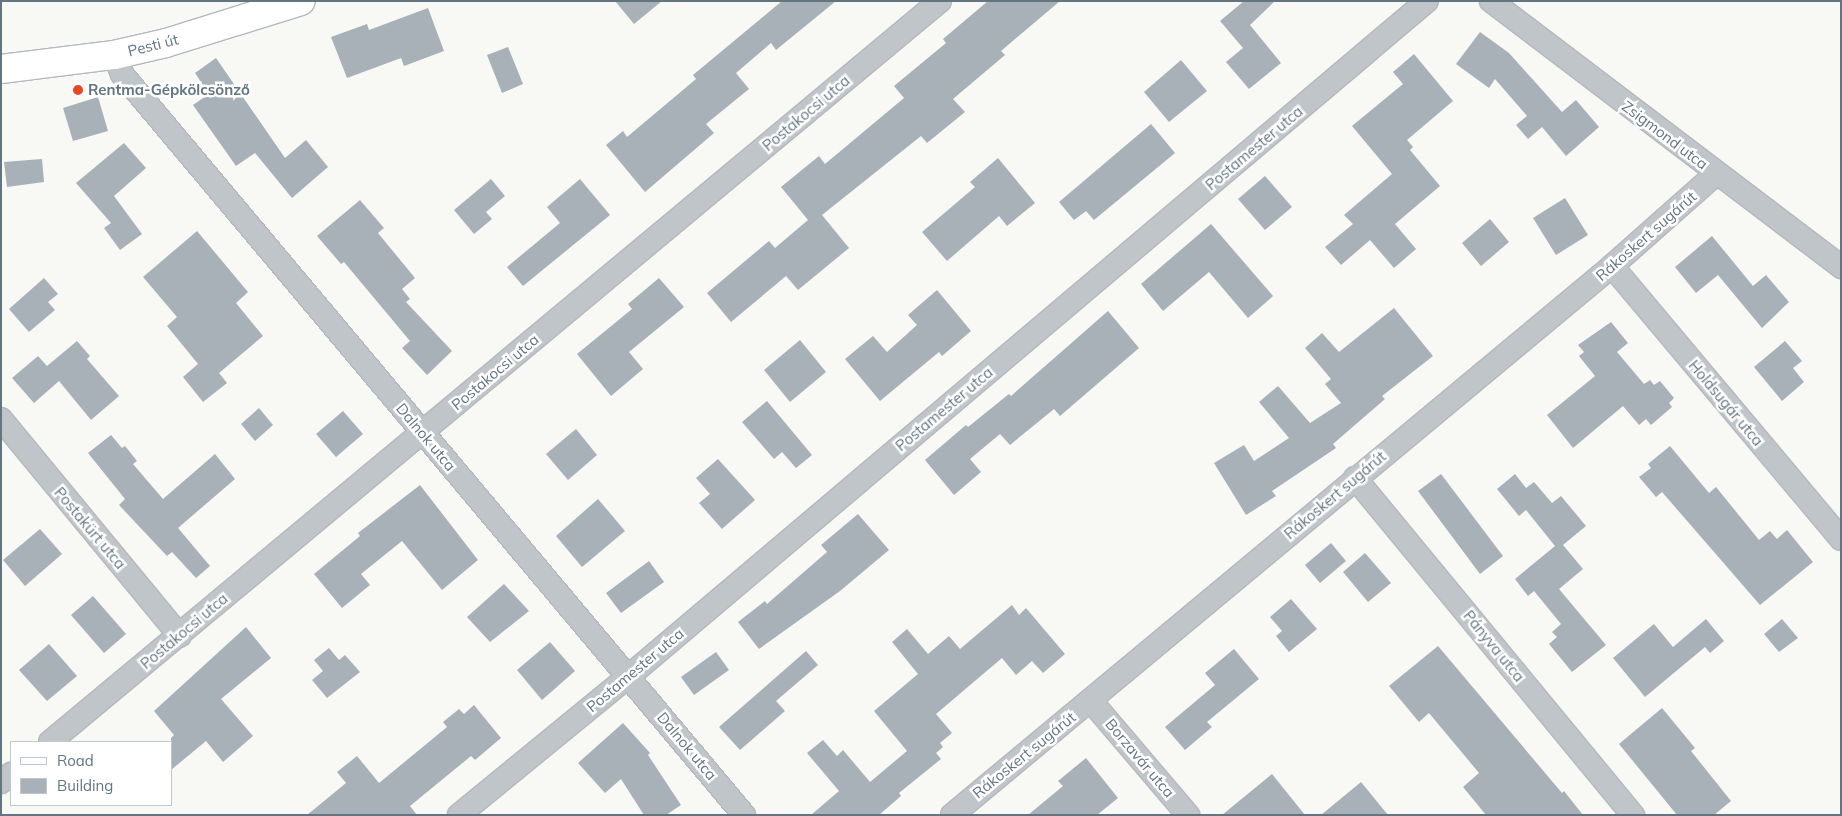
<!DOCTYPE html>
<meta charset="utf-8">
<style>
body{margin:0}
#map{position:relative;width:1842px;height:816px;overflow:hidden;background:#f8f8f5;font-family:Mulish,sans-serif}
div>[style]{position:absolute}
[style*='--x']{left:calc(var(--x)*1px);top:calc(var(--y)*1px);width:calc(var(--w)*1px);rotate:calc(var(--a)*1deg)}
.building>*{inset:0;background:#a7b1b7}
.roads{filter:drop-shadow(1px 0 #b4b9bd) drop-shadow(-1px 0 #b4b9bd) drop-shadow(0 1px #b4b9bd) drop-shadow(0 -1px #b4b9bd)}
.street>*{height:22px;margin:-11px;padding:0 11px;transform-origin:11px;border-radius:11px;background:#c0c5c9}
.primary>*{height:28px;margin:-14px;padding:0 14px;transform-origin:14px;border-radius:14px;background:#fff}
.dots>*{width:14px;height:14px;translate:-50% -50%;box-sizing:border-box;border:2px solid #fff;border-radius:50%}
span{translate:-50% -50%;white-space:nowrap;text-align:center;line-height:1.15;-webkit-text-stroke:5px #fff;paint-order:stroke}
.street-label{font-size:15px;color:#627581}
.poi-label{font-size:15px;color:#627581;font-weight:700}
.left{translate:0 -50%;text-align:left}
.frame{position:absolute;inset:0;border:2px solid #627581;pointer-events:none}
.legend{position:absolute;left:10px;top:741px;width:162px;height:65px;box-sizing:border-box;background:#fff;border:1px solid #c0c8cd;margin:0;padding:6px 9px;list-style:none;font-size:15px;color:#627581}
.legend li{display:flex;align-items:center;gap:10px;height:25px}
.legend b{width:25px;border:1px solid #c0c8cd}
</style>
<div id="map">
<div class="building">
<div style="clip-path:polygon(615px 1px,662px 1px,634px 24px)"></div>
<div style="clip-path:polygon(782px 1px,836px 1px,776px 50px,771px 43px,736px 73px,749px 89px,706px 124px,714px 133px,645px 192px,606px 145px,623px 131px,627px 137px,696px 79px,693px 75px)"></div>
<div style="clip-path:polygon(988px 1px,1060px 1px,1001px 51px,1005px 55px,953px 99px,965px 112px,927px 143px,921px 136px,822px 215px,849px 248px,798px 290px,786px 276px,731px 322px,707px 293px,769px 241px,775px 248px,808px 220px,781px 187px,819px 156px,825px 164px,904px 98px,894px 86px,946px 43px,943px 39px)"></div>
<div style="clip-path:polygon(1244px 1px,1275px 1px,1250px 25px,1281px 63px,1249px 89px,1226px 62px,1243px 48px,1220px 21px)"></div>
<div style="clip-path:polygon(428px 8px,444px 51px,404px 66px,401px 58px,347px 78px,331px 37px,367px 24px,369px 30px)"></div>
<div style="clip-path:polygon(1480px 32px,1509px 53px,1562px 112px,1576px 100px,1599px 127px,1566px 156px,1542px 127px,1528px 139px,1516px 125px,1527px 116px,1495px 79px,1489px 88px,1456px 64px)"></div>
<div style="clip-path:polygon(508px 47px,523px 84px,502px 93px,487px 55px)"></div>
<div style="clip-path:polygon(1414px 54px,1453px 101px,1407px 140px,1413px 147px,1410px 150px,1440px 186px,1395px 224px,1416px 249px,1394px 268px,1370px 240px,1341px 265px,1325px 247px,1353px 224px,1344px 215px,1392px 174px,1352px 126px,1403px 84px,1393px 72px)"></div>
<div style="clip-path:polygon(216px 58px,285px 158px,306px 140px,328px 167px,292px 198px,255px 153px,236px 166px,193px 105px,209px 94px,195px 73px)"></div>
<div style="clip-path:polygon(1181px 60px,1207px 91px,1169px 122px,1144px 92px)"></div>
<div style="clip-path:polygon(98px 97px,108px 131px,73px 141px,63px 108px)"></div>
<div style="clip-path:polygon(1151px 124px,1175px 153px,1094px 220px,1086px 211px,1074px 220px,1059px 202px)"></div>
<div style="clip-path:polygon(124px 143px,146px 168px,114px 196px,142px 234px,120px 250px,104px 228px,111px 223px,76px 183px)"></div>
<div style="clip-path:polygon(998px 158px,1035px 203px,1007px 226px,999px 216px,947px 261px,922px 232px,975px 187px,970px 182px)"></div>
<div style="clip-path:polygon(42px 159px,44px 182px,7px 187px,4px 162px)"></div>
<div style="clip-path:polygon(1265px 176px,1292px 207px,1265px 230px,1238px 199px)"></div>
<div style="clip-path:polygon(491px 179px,505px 196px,486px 212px,492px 219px,474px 234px,454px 210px)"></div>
<div style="clip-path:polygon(580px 179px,610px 215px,523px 286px,507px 267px,560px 223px,547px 207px)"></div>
<div style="clip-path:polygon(1565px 198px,1588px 235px,1556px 255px,1533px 218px)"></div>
<div style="clip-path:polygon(360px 200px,384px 228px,378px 233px,415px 278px,402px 289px,410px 299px,406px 302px,452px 351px,427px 375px,402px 348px,410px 341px,344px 262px,341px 264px,317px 236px)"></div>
<div style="clip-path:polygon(1490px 219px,1509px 242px,1481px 266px,1462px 243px)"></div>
<div style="clip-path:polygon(1211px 224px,1273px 296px,1248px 318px,1209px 272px,1163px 311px,1141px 284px)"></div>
<div style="clip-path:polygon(197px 231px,248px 292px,236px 303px,263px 336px,219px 373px,227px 383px,203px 402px,183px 377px,198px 364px,167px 326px,177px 317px,143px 277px)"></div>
<div style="clip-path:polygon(1712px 236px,1753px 286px,1766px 275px,1789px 302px,1762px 328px,1718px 275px,1696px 293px,1675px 267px)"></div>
<div style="clip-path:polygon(44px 278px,58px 294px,48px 302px,55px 310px,29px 332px,9px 309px)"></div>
<div style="clip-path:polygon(659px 278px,684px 307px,629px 352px,643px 369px,611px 396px,577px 354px,632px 309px,628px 304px)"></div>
<div style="clip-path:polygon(937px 290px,971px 331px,942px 356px,939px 352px,880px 401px,845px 359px,873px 336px,887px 352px,917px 325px,908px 315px)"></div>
<div style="clip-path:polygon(1394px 308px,1433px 356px,1382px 396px,1385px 399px,1333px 444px,1336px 448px,1272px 491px,1276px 496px,1246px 515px,1214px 463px,1244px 445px,1254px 461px,1289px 438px,1259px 402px,1278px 386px,1310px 423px,1341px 403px,1325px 384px,1331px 379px,1305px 348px,1322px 333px,1339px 352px)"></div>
<div style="clip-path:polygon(1108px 311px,1139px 348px,1060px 416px,1054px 409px,1010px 445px,1000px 434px,970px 459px,981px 472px,954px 495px,925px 460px,966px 425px,968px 427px,1009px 394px,1011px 396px)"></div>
<div style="clip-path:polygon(1611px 322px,1628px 343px,1617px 352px,1644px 384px,1650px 380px,1654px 385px,1660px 381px,1674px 398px,1669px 403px,1672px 407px,1651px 425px,1646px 419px,1639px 425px,1623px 406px,1573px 448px,1547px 415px,1595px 376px,1579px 356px,1584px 352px,1578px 345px)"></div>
<div style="clip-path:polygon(800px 340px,826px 372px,790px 402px,764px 370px)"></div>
<div style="clip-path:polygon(77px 341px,90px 356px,87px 359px,119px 396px,91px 420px,59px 381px,34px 403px,12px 378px,38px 356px,47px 366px)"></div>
<div style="clip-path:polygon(1785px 341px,1802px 361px,1793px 368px,1804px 382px,1782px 401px,1754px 367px)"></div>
<div style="clip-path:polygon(767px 401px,812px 455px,796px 468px,782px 452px,774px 459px,742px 422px)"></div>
<div style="clip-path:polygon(259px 408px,273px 425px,255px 441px,241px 424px)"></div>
<div style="clip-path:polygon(343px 411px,363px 434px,336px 457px,316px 434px)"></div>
<div style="clip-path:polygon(576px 429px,597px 455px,568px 480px,546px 454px)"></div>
<div style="clip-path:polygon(111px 435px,122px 448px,125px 446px,137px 461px,133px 464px,163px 499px,215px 454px,235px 479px,178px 528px,210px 566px,196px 578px,172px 552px,167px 556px,119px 505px,125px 499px,88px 453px)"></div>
<div style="clip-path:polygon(1670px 446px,1709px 493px,1716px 487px,1759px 540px,1770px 531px,1777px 539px,1787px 530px,1813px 562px,1760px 605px,1662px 492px,1656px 497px,1639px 477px,1651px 468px,1648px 464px)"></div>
<div style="clip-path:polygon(718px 459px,755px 500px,722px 529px,699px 503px,710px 494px,696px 478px)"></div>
<div style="clip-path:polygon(1441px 474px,1503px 556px,1480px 574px,1418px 491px)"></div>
<div style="clip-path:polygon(1515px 474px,1526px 488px,1534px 482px,1552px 503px,1561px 496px,1586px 526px,1563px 545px,1583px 569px,1559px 589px,1606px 645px,1572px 672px,1549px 644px,1557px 637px,1552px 632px,1561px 624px,1534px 591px,1528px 596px,1515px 579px,1555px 546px,1526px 510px,1519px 516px,1497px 489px)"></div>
<div style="clip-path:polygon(420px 485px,478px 560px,442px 590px,402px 541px,361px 574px,370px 585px,342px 608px,314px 574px,360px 536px,358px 533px)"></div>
<div style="clip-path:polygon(598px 499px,625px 531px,582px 567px,556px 536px)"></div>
<div style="clip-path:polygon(858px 514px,889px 550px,840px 591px,759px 649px,738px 622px,765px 601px,767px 604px,827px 552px,821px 545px)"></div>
<div style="clip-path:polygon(40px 529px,62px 554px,25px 586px,3px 560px)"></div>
<div style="clip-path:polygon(1331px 543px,1346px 561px,1320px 583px,1305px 565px)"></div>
<div style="clip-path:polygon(1365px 553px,1391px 583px,1368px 602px,1343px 572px)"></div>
<div style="clip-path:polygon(649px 561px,664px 582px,621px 613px,606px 593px)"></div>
<div style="clip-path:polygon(504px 584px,529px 611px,490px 642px,467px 617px)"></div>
<div style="clip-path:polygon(93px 596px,126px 634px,104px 653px,71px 615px)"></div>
<div style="clip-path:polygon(1291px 599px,1317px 629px,1289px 652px,1276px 636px,1282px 631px,1270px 617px)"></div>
<div style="clip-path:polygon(1012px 605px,1019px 615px,1026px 608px,1065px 654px,1043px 673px,1032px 661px,1016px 675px,1002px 658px,936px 714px,952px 733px,940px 743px,943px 747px,936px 753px,941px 759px,899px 793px,901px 796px,879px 815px,811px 815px,839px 791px,807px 753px,823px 740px,837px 756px,843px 750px,870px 782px,907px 751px,874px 711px,918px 674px,892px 642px,907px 629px,928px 654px,949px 636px,960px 649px)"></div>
<div style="clip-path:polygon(1706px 619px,1724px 641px,1710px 653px,1705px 647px,1645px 697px,1613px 658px,1654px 624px,1673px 647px)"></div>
<div style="clip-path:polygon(1782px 619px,1798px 638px,1779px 652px,1764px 634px)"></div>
<div style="clip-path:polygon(246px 627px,271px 658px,221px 699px,253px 736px,223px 762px,206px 741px,171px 770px,171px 738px,174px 735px,154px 711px)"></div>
<div style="clip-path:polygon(550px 642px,575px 671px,542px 700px,517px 670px)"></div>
<div style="clip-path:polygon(49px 644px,77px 676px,47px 701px,19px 670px)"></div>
<div style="clip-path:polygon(1438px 646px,1562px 793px,1564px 791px,1583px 815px,1486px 815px,1463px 787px,1479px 773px,1429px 713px,1419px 722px,1389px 686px)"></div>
<div style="clip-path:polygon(329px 648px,339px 660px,345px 655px,360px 672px,327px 698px,312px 680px,323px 671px,314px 660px)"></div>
<div style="clip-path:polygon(1234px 649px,1259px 679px,1207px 722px,1212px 727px,1185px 750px,1165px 727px,1215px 685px,1205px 673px)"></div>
<div style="clip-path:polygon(806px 651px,818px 665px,776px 701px,785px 711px,740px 750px,719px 727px)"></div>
<div style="clip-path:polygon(716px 652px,729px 670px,694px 695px,681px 677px)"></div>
<div style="clip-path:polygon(474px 705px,501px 738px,475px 760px,471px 756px,410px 806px,417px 815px,307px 815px,346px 783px,337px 772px,357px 756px,379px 783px,447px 727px,443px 722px,459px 709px,464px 714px)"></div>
<div style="clip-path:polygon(1662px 708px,1695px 748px,1691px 751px,1731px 801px,1714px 815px,1677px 815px,1619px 744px)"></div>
<div style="clip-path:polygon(623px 723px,650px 753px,648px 755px,681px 805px,666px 815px,644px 815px,621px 779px,605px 793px,578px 763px)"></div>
<div style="clip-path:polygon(1086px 758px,1118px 798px,1097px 815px,1028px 815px,1063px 786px,1058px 781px)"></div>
<div style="clip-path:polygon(1272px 774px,1305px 815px,1222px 815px)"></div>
<div style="clip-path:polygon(1361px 782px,1388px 815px,1321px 815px)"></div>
</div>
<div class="roads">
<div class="street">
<div style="--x:1491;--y:1;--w:440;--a:37.2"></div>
<div style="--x:114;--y:55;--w:21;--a:67"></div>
<div style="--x:122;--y:74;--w:967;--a:49.99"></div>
<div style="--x:1612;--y:266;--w:356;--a:50"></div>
<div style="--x:1;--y:419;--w:281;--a:50.5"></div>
<div style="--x:1355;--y:478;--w:437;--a:50.5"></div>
<div style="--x:1091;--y:701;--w:150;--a:49.6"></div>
<div style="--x:50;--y:742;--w:1158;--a:-39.78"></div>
<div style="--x:1;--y:782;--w:13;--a:-39"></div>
<div style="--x:459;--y:815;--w:220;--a:-39.3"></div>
<div style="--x:629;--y:676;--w:1045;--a:-40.23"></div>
<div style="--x:952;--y:815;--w:858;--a:-39.75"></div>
<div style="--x:1612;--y:266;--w:139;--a:-41.5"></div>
</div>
<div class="primary">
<div style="--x:1;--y:69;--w:114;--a:-7.1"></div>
<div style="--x:114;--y:55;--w:53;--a:-13"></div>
<div style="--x:166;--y:43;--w:141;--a:-17.3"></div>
</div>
</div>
<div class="dots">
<div style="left:78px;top:90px;background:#e94624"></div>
</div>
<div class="street-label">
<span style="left:153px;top:45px;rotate:-14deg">Pesti út</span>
<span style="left:806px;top:113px;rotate:-40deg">Postakocsi utca</span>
<span style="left:1665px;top:135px;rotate:37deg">Zsigmond utca</span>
<span style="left:1254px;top:148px;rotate:-40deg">Postamester utca</span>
<span style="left:1646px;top:236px;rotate:-41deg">Rákoskert sugárút</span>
<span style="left:495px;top:372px;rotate:-40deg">Postakocsi utca</span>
<span style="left:1726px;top:403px;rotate:50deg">Holdsugár utca</span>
<span style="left:944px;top:409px;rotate:-40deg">Postamester utca</span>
<span style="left:426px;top:437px;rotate:50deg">Dalnok utca</span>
<span style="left:1335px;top:495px;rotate:-40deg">Rákoskert sugárút</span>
<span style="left:90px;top:528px;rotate:50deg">Postakürt utca</span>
<span style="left:184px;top:631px;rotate:-40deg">Postakocsi utca</span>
<span style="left:1494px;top:646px;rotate:51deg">Pányva utca</span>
<span style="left:635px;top:670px;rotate:-40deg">Postamester utca</span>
<span style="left:687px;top:746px;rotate:50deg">Dalnok utca</span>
<span style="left:1024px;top:755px;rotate:-39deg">Rákoskert sugárút</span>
<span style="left:1140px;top:758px;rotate:50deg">Borzavár utca</span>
</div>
<div class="poi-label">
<span class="left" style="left:88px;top:90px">Rentma-Gépkölcsönző</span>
</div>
<div class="frame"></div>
<ul class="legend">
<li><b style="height:6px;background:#fff"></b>Road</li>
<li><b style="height:14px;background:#a7b1b7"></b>Building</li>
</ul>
</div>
